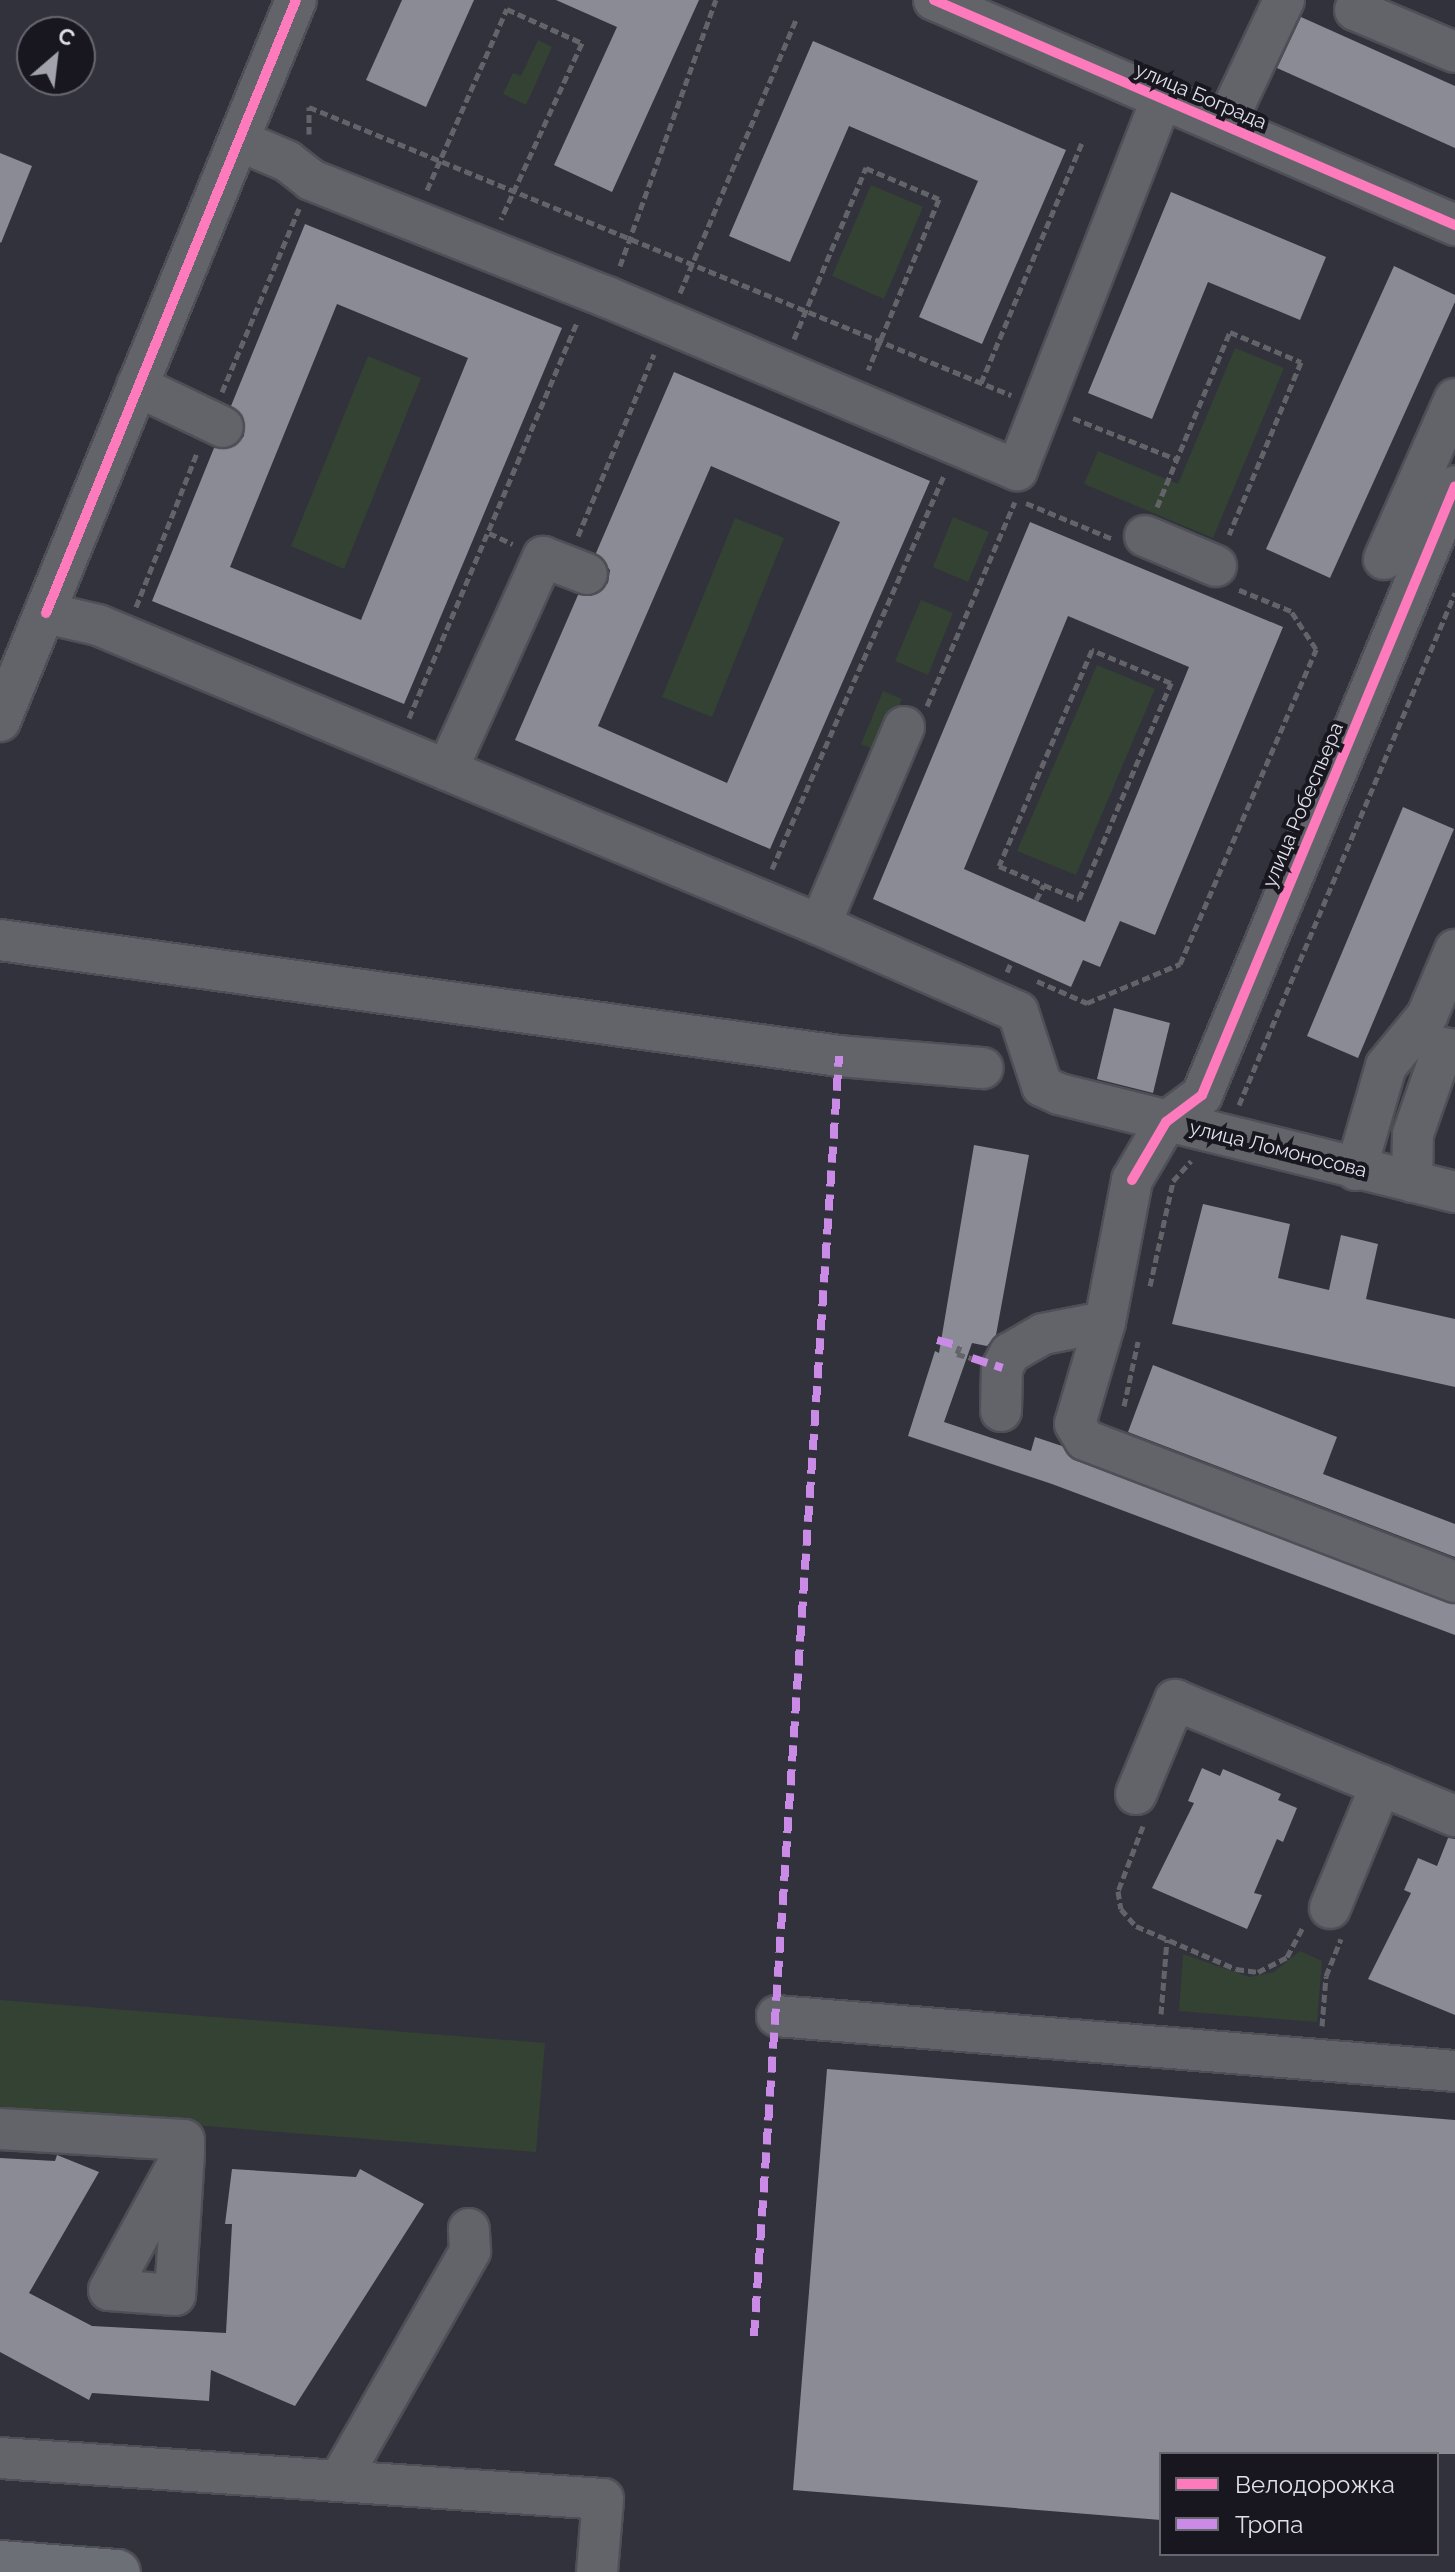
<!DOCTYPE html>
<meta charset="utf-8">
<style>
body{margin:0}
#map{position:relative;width:1455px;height:2572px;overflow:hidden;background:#32323c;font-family:Raleway,sans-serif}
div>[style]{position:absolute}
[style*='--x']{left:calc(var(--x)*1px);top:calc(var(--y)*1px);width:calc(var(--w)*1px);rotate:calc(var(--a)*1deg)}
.green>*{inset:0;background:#334232}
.building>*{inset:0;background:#8b8b95}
.path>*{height:5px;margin-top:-2.5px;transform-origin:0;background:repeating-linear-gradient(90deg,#636469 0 8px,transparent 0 12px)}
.roads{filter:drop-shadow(2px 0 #4f4f57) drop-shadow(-2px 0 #4f4f57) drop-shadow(0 2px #4f4f57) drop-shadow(0 -2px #4f4f57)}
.minor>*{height:40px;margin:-20px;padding:0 20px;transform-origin:20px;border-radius:20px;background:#636469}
.major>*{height:44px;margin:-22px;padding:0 22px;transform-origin:22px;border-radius:22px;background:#6c6f76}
.quiet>*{height:8px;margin-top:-4px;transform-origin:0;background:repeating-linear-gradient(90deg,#ca8be6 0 16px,transparent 0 24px)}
.cycleway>*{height:10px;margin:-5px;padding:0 5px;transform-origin:5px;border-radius:5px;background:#fd7abc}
span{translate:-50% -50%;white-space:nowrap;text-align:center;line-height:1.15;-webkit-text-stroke:8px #18171f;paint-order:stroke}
.street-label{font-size:20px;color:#dfdfea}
.legend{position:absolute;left:1159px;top:2452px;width:280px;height:104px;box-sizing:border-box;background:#18171f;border:2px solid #686770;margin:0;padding:10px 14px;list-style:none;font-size:24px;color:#dfdfea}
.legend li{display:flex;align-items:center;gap:16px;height:40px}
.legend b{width:40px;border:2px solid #686770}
.north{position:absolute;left:16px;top:16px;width:80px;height:80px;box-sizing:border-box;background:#18171f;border:2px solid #686770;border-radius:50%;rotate:28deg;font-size:22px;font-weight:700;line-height:32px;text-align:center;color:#dfdfea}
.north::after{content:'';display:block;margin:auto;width:28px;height:36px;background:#a2a2ad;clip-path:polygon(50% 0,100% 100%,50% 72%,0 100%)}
</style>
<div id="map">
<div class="green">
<div style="clip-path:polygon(538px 40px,552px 47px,526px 105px,503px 94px,513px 73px,521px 76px)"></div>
<div style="clip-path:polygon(871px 185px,923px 207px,884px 299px,832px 276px)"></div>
<div style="clip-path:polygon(1235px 348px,1284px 368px,1213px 538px,1084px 484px,1098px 451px,1178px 484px)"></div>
<div style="clip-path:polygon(368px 356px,421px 378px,344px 569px,291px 546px)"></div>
<div style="clip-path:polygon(953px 517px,989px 532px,968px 582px,933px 567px)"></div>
<div style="clip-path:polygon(735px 518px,784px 538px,712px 717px,662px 697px)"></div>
<div style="clip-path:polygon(921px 600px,953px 613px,928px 675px,895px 661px)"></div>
<div style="clip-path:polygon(1097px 665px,1155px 689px,1076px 875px,1017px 851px)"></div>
<div style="clip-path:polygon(883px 691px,902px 699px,880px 752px,861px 744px)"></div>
<div style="clip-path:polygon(1300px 1951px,1322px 1961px,1317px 2022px,1179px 2011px,1183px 1954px,1249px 1977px,1274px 1972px)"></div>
<div style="clip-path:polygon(0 2000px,545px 2043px,536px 2152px,0 2110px)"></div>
</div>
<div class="building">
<div style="clip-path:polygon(402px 0,474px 0,426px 107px,366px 80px)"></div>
<div style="clip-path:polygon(556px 0,699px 0,612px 192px,554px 165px,617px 27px)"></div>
<div style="clip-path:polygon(1301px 17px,1455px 86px,1455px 148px,1277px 68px)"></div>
<div style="clip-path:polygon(813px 41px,1066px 150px,982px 344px,919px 317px,978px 181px,849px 126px,790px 262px,729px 236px)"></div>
<div style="clip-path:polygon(0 153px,32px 166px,1px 243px,0 242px)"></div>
<div style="clip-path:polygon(1171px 192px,1326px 257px,1300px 320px,1208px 282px,1152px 419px,1088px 393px)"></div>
<div style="clip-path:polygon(evenodd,305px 224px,562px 328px,404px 704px,152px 601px,214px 448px,235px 446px,244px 436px,242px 415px,231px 406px,305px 224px,337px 304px,468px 358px,361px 620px,230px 567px,337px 304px)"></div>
<div style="clip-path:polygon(1394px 266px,1455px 295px,1455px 302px,1330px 578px,1266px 549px)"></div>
<div style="clip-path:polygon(evenodd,674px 372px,930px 481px,770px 849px,515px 740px,578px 595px,591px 596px,608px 583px,610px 570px,596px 553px,674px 372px,711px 466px,840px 522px,727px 783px,598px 726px,711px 466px)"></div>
<div style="clip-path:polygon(evenodd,1030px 522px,1283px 627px,1155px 935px,1120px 921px,1100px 967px,1083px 960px,1071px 987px,873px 899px,1030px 522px,1068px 616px,1189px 667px,1085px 922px,964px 869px,1068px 616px)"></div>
<div style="clip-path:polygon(1403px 807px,1454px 829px,1358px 1058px,1307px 1036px)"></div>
<div style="clip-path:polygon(1114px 1008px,1170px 1023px,1153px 1093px,1097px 1079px)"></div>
<div style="clip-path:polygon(974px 1145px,1029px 1155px,996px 1335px,987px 1346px,972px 1343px,944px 1422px,1031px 1451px,1035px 1437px,1062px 1446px,1077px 1461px,1455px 1604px,1455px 1635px,1052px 1484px,908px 1436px,935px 1351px,939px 1353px)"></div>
<div style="clip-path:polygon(1203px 1204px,1290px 1224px,1278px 1278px,1329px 1290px,1341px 1235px,1378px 1244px,1366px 1299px,1455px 1319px,1455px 1387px,1172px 1324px)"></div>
<div style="clip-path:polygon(1153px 1365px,1337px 1437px,1323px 1474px,1455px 1524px,1455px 1557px,1128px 1432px)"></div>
<div style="clip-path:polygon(1202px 1768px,1220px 1776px,1223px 1769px,1281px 1794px,1278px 1800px,1297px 1808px,1283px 1842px,1277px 1839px,1254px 1893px,1262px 1895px,1247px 1929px,1152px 1888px,1194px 1803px,1188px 1801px)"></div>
<div style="clip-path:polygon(1448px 1838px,1455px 1839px,1455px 2015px,1368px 1979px,1411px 1893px,1404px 1890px,1418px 1858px,1437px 1866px)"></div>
<div style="clip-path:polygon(827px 2069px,1455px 2120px,1455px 2454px,1161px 2454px,1161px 2520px,793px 2490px)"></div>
<div style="clip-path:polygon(57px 2155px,99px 2172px,29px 2293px,92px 2326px,226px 2333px,232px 2224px,225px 2224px,232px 2169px,356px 2177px,360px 2169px,424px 2204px,295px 2406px,211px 2370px,209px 2401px,92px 2393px,89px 2400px,0 2352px,0 2158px,55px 2161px)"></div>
</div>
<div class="path">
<div style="--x:309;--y:134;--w:27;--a:-90"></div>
<div style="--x:309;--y:107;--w:759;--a:22.31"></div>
<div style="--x:427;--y:190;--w:198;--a:-66.2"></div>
<div style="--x:507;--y:9;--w:82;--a:24.4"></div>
<div style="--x:582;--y:43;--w:194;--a:114.7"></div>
<div style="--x:620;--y:266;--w:283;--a:-70.2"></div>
<div style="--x:680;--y:293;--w:299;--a:-67"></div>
<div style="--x:794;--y:339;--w:186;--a:-67.2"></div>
<div style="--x:866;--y:168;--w:79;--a:23"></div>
<div style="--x:939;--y:199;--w:185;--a:112.5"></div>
<div style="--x:981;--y:383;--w:260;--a:-67.2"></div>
<div style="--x:222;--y:392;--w:199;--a:-67.2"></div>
<div style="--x:1073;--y:418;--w:111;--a:21.7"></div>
<div style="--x:1026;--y:503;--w:94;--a:22.5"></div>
<div style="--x:1157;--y:507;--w:190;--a:-67.4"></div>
<div style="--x:1230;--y:332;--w:77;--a:22.9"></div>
<div style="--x:1301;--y:362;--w:187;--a:112.6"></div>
<div style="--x:489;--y:533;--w:26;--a:25"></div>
<div style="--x:578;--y:536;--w:197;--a:-67.3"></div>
<div style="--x:136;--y:607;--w:166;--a:-68.4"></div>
<div style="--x:927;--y:706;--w:222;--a:-66.7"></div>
<div style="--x:409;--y:718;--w:430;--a:-67"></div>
<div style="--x:772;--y:869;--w:430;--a:-66.4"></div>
<div style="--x:1036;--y:900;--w:17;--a:-62"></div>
<div style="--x:1044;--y:885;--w:38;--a:22"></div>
<div style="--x:1079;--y:899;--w:235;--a:-66.9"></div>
<div style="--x:1171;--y:683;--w:86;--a:-157.3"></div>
<div style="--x:1092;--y:650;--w:235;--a:113.3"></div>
<div style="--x:999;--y:866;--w:49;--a:22.9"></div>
<div style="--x:1007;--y:972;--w:12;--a:-66"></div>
<div style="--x:1037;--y:981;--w:55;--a:23.7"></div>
<div style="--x:1087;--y:1003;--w:101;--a:-22.8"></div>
<div style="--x:1180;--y:964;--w:343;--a:-66.6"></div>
<div style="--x:1316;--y:649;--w:45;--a:-123.3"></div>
<div style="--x:1291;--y:611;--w:58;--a:-157.8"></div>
<div style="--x:1239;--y:1105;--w:556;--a:-67.13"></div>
<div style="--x:1150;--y:1286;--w:107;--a:-77.6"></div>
<div style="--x:1173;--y:1181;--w:27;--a:-48"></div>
<div style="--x:960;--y:1346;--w:9;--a:111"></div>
<div style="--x:957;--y:1354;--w:15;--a:16"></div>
<div style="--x:1124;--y:1406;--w:66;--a:-77.7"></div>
<div style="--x:1143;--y:1826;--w:70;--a:111"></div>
<div style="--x:1118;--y:1891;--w:18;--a:81"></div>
<div style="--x:1121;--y:1909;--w:23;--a:49"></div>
<div style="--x:1136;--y:1926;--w:109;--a:23.3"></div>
<div style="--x:1236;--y:1969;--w:22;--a:8"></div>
<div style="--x:1258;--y:1972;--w:33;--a:-27"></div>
<div style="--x:1287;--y:1957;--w:34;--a:-62"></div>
<div style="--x:1161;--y:2014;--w:75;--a:-85.4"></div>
<div style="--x:1322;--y:2026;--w:50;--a:-85.4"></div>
<div style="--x:1326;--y:1976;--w:40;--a:-68"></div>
</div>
<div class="roads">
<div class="minor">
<div style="--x:934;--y:0;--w:568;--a:23.36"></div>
<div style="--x:1355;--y:10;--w:108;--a:22.8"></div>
<div style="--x:1225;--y:125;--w:138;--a:-64.7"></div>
<div style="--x:240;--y:141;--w:51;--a:23.1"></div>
<div style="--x:287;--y:161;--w:31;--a:38"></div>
<div style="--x:311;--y:180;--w:318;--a:21.6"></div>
<div style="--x:607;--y:297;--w:445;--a:22.9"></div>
<div style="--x:1017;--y:470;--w:398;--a:-68.7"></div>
<div style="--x:137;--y:386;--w:95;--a:25.5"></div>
<div style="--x:1145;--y:536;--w:77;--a:22.9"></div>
<div style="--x:1384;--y:559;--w:175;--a:-66.1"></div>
<div style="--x:46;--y:613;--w:53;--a:13"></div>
<div style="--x:98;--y:625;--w:782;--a:22.56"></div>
<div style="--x:0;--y:721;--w:779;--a:-67.68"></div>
<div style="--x:904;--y:727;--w:215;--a:113"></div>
<div style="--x:820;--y:925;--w:216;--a:23.7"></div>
<div style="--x:1018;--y:1012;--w:78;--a:72"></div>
<div style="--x:1042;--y:1086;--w:19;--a:25"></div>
<div style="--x:1059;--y:1094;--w:408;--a:13.9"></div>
<div style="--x:447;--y:770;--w:234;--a:-65.7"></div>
<div style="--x:543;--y:557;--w:47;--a:21.1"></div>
<div style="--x:0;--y:940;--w:847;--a:7.87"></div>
<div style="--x:839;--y:1056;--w:144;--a:4.8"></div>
<div style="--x:1356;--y:1170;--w:108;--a:-73.9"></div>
<div style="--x:1386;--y:1066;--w:65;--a:-50.6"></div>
<div style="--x:1427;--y:1016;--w:72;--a:-67"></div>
<div style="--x:1412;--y:1182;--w:48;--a:-88.8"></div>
<div style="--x:1413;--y:1134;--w:91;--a:-70.8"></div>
<div style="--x:1443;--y:1048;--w:12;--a:9"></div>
<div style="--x:1105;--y:1322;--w:106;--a:106.4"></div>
<div style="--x:1075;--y:1424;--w:19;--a:58"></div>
<div style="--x:1085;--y:1440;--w:396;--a:21"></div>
<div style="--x:1001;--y:1411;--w:43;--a:-88.7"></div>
<div style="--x:1002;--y:1368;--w:17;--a:-62"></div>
<div style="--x:1010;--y:1353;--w:38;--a:-30"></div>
<div style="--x:1043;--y:1334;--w:63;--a:-11"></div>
<div style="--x:1105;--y:1322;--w:145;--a:-79.2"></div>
<div style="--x:1132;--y:1180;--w:67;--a:-59.6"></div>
<div style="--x:1166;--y:1122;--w:45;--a:-36.9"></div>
<div style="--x:1202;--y:1095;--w:659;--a:-67.44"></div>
<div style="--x:1136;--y:1794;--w:102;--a:-67.5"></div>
<div style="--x:1175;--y:1700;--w:303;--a:22.5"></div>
<div style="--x:1330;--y:1908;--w:133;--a:-67.5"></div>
<div style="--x:777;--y:2016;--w:680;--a:4.64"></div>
<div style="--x:0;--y:2129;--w:184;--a:3.4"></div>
<div style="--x:184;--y:2140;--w:13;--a:90"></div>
<div style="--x:184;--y:2153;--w:142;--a:93.6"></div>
<div style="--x:175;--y:2295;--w:66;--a:-175.7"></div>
<div style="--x:109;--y:2290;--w:156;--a:-61.3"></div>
<div style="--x:0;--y:2458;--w:604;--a:3.89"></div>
<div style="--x:603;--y:2499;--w:73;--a:94.7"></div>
<div style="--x:339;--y:2481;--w:265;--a:-60.3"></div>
<div style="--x:470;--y:2251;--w:22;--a:-93"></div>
</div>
<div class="major">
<div style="--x:0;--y:2563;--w:118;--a:4.4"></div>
</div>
</div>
<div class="quiet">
<div style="--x:937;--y:1340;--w:24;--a:15"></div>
<div style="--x:972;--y:1358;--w:32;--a:18"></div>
<div style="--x:754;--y:2336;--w:1283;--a:-86.2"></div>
</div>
<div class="cycleway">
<div style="--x:934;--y:0;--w:568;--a:23.36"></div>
<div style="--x:46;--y:613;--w:662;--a:-67.81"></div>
<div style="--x:1132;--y:1180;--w:67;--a:-59.6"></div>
<div style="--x:1166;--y:1122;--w:45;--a:-36.9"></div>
<div style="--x:1202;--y:1095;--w:659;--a:-67.44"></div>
</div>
<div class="street-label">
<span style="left:1201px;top:96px;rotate:23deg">улица Бограда</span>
<span style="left:1303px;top:805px;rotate:-67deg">улица Робеспьера</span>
<span style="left:1278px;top:1149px;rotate:14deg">улица Ломоносова</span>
</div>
<ul class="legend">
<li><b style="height:10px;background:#fd7abc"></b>Велодорожка</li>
<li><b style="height:10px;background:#ca8be6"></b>Тропа</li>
</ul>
<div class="north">С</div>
</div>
